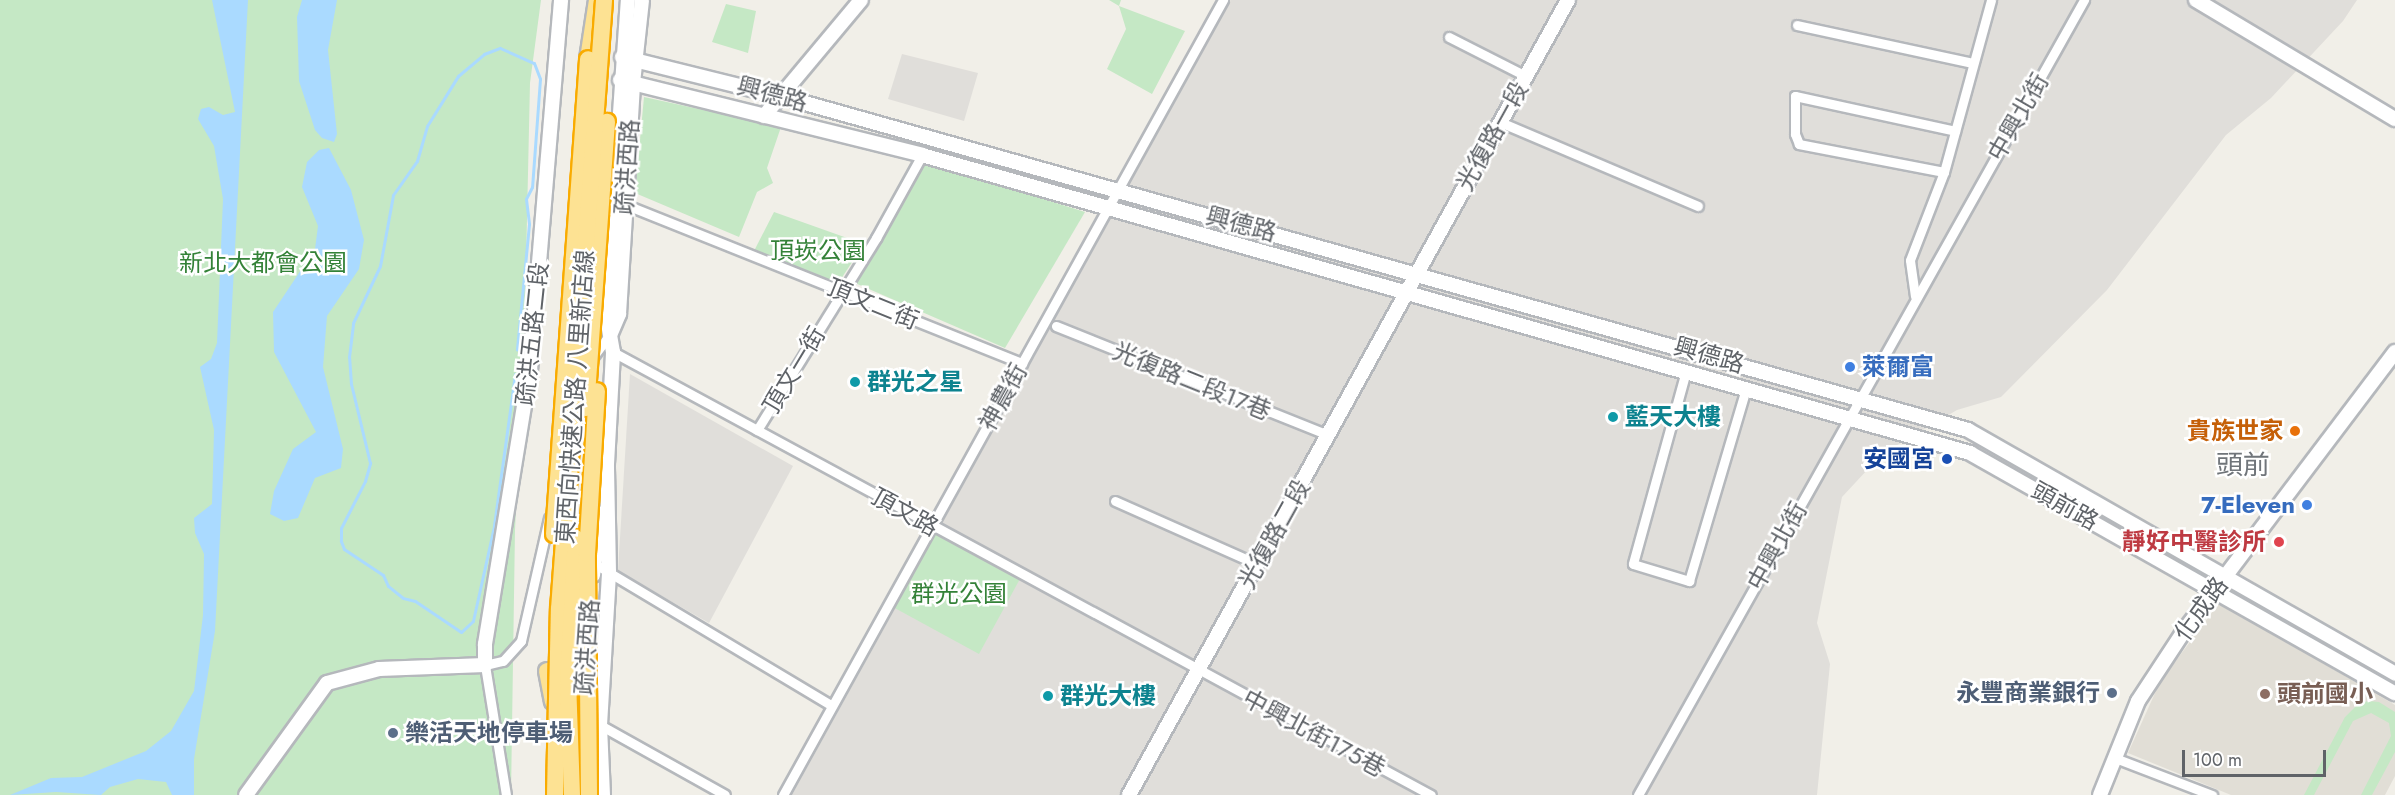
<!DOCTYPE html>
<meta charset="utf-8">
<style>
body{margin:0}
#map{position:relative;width:2395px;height:795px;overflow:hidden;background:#f1efe8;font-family:Jost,"Noto Sans TC",sans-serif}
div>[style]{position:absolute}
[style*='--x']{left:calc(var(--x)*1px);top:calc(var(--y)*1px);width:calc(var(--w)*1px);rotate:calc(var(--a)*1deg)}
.industrial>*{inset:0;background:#e0deda}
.education>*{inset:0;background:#e1ded6}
.green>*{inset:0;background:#c5e8c5}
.water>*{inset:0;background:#aadaff}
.stream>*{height:3px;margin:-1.5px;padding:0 1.5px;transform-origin:1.5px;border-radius:1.5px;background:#aadaff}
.roads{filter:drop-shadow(2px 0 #b5b8bc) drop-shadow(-2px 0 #b5b8bc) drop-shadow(0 2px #b5b8bc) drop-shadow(0 -2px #b5b8bc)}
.street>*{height:9px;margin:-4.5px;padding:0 4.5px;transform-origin:4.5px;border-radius:4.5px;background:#fff}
.secondary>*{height:14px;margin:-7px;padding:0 7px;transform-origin:7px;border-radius:7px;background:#fff}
.highway>*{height:16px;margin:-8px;padding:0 8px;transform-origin:8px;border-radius:8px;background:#fde293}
.bridges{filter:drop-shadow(2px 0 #f9ab00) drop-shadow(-2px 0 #f9ab00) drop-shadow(0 2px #f9ab00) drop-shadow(0 -2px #f9ab00)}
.highway-bridge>*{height:16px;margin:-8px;padding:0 8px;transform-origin:8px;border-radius:8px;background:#fde293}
.dots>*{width:16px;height:16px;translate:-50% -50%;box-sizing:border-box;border:3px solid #fff;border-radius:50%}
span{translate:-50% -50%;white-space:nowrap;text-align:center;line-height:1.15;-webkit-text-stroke:5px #fff;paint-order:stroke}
.street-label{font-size:24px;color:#5f6368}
.park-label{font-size:24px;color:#348238}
.shop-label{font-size:24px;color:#366cbe;font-weight:700}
.left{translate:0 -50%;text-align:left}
.right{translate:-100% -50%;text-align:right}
.culture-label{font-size:24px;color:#0d838f;font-weight:700}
.food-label{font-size:24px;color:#c56008;font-weight:700}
.transit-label{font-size:24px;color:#164399;font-weight:700}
.health-label{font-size:24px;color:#be3a42;font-weight:700}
.service-label{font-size:24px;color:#4e5e75;font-weight:700}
.education-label{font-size:24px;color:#785e54;font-weight:700}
.quarter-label{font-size:27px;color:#70757a}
.scale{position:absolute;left:2182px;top:750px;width:144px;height:27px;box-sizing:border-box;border:3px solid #5f6368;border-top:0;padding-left:8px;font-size:18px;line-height:21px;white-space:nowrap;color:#5f6368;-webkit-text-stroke:4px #fff;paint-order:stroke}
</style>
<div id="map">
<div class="industrial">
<div style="clip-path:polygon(1231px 0,2357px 0,2343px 21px,2271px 98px,2226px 135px,2107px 290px,2001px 397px,1957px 410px,1882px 454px,1842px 497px,1817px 623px,1830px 664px,1817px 795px,792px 795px)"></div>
<div style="clip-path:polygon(902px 54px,978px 73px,964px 121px,888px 99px)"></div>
<div style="clip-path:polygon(630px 374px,793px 466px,709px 623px,618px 571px)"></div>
</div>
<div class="education">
<div style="clip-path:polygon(2219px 603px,2395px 705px,2395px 776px,2385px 795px,2231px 795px,2128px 753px,2160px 682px)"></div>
</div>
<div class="green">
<div style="clip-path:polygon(0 0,541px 0,530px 83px,524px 355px,515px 530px,511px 795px,0 795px)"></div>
<div style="clip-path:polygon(1109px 0,1121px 0,1119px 6px,1185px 31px,1152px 94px,1107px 69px,1126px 29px,1119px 6px)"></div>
<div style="clip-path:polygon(726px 4px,756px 11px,748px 53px,712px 42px)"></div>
<div style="clip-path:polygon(644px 97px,781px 127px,767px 168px,773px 183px,757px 192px,739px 237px,635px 193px)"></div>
<div style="clip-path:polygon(925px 162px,1085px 212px,1005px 348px,855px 283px)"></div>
<div style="clip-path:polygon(774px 212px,864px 244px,837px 285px,754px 251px)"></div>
<div style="clip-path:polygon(933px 533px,1021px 577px,979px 654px,891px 606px)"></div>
<div style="clip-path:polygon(2369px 701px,2379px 702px,2395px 712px,2395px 752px,2372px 795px,2361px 795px,2391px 736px,2389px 723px,2371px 713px,2353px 721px,2314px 795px,2304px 795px,2345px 717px,2359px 703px)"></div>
</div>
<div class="water">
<div style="clip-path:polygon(212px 0,248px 0,215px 631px,194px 759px,194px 795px,172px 795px,166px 782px,138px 779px,110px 787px,101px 795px,56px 792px,10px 795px,51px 778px,82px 777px,146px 751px,171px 731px,194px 691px,203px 615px,204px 554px,195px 533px,194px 518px,212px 504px,214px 430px,200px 367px,211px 359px,217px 343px,223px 199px,214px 146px,198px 119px,201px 109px,209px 107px,223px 115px,235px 112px)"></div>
<div style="clip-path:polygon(302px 0,337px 0,328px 50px,337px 134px,334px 142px,322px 138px,315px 130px,299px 81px,297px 17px)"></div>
<div style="clip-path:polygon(329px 148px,351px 190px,364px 240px,359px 269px,327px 316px,323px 367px,343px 449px,341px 468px,315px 478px,298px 518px,284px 521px,270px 514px,274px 491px,293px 449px,316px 432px,274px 352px,273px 312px,315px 249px,318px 226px,302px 187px,307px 162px,319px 150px)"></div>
</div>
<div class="stream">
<div style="--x:515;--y:374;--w:153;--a:97.9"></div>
<div style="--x:494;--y:526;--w:97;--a:102.5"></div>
<div style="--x:473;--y:621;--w:16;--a:137"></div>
<div style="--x:461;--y:632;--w:55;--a:-146"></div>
<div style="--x:415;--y:601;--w:12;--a:-166"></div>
<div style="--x:403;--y:598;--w:19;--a:-141"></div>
<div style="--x:388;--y:586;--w:12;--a:-114"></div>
<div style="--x:383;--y:575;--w:47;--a:-146.3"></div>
<div style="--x:344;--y:549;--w:9;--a:-111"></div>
<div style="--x:341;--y:541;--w:13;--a:-90"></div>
<div style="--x:341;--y:528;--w:53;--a:-62.9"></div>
<div style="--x:365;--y:481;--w:19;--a:-74"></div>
<div style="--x:370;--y:463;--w:81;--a:-103.5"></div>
<div style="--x:351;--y:384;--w:27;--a:-94"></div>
<div style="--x:349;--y:357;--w:34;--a:-83"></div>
<div style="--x:353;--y:323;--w:63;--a:-64.7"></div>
<div style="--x:380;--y:266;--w:72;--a:-79.6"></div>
<div style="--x:393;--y:195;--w:42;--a:-54.8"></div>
<div style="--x:417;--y:161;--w:36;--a:-74"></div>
<div style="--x:427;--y:126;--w:59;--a:-58.2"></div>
<div style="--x:458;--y:76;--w:34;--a:-40"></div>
<div style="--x:484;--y:54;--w:17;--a:-21"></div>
<div style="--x:500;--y:48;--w:37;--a:24"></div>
<div style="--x:534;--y:63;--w:17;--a:69"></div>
<div style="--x:540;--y:79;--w:108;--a:94.2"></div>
<div style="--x:532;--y:187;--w:13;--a:117"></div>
<div style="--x:526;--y:199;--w:25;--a:83"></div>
<div style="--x:529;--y:224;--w:126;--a:95.5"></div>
</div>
<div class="roads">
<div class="street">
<div style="--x:1797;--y:25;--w:180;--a:12.2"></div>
<div style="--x:1449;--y:37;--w:86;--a:26.9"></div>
<div style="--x:1500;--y:122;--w:215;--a:23"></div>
<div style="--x:1944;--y:172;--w:148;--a:-169.1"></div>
<div style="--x:1799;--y:144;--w:11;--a:-112"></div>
<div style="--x:1795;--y:134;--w:38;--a:-90"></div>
<div style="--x:1795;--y:96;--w:164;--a:12.3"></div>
<div style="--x:624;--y:204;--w:429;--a:21.8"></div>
<div style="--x:1915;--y:296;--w:36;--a:-98"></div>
<div style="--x:1910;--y:260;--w:94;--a:-68.9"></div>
<div style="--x:1944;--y:172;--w:178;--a:-74.7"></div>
<div style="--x:1056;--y:326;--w:293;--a:21.8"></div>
<div style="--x:613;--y:352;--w:930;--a:28.44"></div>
<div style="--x:592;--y:358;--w:31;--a:-53"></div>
<div style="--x:1686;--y:371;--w:200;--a:105.4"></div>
<div style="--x:1633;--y:564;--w:59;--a:16.9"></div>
<div style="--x:1689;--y:581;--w:201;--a:-73.5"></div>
<div style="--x:757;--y:430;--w:226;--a:-58.2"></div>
<div style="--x:876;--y:238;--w:95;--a:-61"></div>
<div style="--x:1115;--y:501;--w:155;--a:23.9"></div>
<div style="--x:595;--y:564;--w:275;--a:30.9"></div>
<div style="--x:600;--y:725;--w:143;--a:29.2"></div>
<div style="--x:2115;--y:758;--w:104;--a:20.9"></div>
<div style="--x:506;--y:795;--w:132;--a:-99.2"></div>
<div style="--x:485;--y:665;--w:18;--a:-13"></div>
<div style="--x:503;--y:661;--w:27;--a:-48"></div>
<div style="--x:521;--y:641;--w:126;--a:-77.2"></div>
<div style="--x:783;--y:795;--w:909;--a:-61.04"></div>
<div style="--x:1638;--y:795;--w:912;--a:-60.71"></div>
</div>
<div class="secondary">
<div style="--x:2196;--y:0;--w:232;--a:30.9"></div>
<div style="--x:622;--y:57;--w:163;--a:13.9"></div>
<div style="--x:780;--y:96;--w:1234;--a:15.7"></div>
<div style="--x:1968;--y:430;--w:492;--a:29.7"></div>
<div style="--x:620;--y:80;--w:311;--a:13.9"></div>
<div style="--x:922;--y:155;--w:1090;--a:15.87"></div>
<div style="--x:1970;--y:453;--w:488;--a:29.5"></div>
<div style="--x:764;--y:116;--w:151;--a:-50.1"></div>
<div style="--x:611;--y:333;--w:21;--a:-67"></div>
<div style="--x:619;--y:314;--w:231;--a:-86.5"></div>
<div style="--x:633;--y:83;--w:83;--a:-83.8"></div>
<div style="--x:593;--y:575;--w:62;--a:-82.5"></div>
<div style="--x:246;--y:795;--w:138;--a:-54.1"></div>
<div style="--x:327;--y:683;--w:54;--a:-15.1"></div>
<div style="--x:379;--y:669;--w:106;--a:-2.2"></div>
<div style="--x:485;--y:665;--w:21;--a:-90"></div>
<div style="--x:485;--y:644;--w:278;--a:-80.7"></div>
<div style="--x:530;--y:370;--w:371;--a:-85.2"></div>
<div style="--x:603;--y:795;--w:70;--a:-92.5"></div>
<div style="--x:600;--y:725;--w:153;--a:-86.6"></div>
<div style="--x:609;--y:572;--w:108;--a:-91.1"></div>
<div style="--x:607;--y:464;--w:112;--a:-86.9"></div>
<div style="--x:613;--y:352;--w:40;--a:-100"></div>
<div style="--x:606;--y:313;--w:314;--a:-86"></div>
<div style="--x:1129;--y:795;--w:908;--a:-61.09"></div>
<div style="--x:2100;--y:795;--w:101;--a:-68"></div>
<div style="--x:2138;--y:701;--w:84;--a:-56.7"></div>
<div style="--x:2184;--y:631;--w:350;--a:-52.9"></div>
</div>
<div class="highway">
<div style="--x:588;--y:59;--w:60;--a:-81.3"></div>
<div style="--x:547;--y:671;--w:31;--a:79"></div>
</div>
</div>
<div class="bridges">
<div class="highway-bridge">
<div style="--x:586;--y:408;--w:287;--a:-85.8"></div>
<div style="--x:554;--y:534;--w:476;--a:-85.9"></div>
<div style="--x:555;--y:795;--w:186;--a:-88.8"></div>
<div style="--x:559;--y:609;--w:611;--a:-85.77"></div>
<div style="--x:572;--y:795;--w:115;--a:-92"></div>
<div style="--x:568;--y:680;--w:142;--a:-86.8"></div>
<div style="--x:589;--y:795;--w:241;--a:-90.5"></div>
<div style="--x:587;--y:554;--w:163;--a:-86.5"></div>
</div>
</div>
<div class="dots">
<div style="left:1850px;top:367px;background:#3f7fe0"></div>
<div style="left:855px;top:382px;background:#0f9aa8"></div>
<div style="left:1613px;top:417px;background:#0f9aa8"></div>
<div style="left:2295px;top:431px;background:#e8710a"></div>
<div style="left:1947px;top:459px;background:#1a4fb4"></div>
<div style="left:2307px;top:505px;background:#3f7fe0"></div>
<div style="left:2279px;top:542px;background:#e0444e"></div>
<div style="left:2112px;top:693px;background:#5c6f8a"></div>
<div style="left:2265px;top:694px;background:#8d6e63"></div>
<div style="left:1048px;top:696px;background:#0f9aa8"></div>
<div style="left:393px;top:733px;background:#5c6f8a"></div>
</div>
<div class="street-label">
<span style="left:772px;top:94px;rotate:15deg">興德路</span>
<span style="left:2018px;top:117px;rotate:-60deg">中興北街</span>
<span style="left:1492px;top:136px;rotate:-61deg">光復路一段</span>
<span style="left:627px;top:167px;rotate:-86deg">疏洪西路</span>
<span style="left:1241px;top:224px;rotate:15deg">興德路</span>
<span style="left:873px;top:304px;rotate:22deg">頂文二街</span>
<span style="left:532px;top:334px;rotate:-84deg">疏洪五路二段</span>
<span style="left:1709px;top:355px;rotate:16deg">興德路</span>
<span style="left:794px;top:370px;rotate:-59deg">頂文一街</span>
<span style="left:1192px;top:381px;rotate:22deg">光復路二段17巷</span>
<span style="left:575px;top:397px;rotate:-86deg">東西向快速公路 八里新店線</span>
<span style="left:1003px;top:397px;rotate:-61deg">神農街</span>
<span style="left:2065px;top:506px;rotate:29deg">頭前路</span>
<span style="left:905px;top:512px;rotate:29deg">頂文路</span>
<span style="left:1274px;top:534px;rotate:-61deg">光復路二段</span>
<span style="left:1777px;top:546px;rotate:-61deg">中興北街</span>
<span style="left:2201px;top:609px;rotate:-54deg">化成路</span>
<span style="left:587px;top:647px;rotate:-86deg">疏洪西路</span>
<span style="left:1314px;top:733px;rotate:28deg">中興北街175巷</span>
</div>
<div class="park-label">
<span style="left:818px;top:251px">頂崁公園</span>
<span style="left:263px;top:263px">新北大都會公園</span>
<span style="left:959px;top:594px">群光公園</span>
</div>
<div class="shop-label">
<span class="left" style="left:1862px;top:367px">萊爾富</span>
<span class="right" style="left:2295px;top:505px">7-Eleven</span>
</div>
<div class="culture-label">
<span class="left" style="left:867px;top:382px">群光之星</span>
<span class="left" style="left:1625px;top:417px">藍天大樓</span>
<span class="left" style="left:1060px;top:696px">群光大樓</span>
</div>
<div class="food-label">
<span class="right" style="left:2283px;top:431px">貴族世家</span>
</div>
<div class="transit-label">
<span class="right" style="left:1935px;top:459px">安國宮</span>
</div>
<div class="health-label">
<span class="right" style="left:2266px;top:542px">靜好中醫診所</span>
</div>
<div class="service-label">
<span class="right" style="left:2100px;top:693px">永豐商業銀行</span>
<span class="left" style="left:405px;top:733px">樂活天地停車場</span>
</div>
<div class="education-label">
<span class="left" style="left:2277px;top:694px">頭前國小</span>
</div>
<div class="quarter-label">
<span style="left:2243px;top:465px">頭前</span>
</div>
<div class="scale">100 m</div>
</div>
